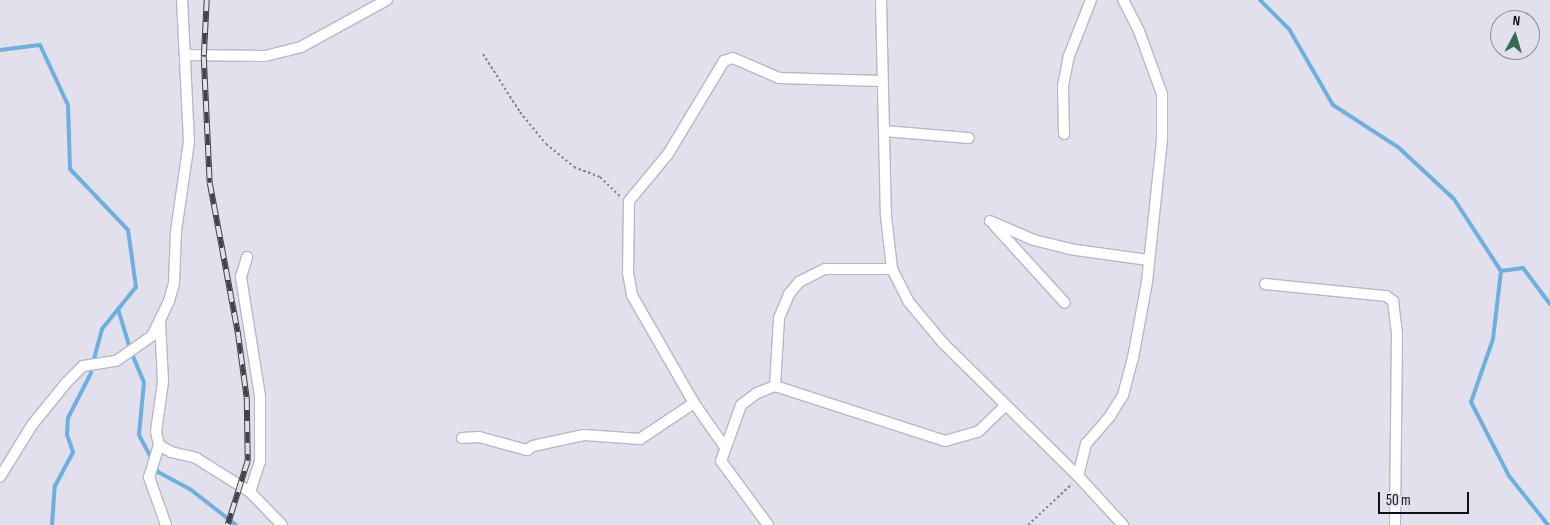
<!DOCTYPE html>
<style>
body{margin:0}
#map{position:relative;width:1550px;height:525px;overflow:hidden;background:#e1e0ec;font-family:"Sofia Sans Condensed",sans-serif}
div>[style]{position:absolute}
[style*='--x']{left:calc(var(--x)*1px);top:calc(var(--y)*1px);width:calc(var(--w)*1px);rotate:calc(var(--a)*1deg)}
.stream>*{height:4px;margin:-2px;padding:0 2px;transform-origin:2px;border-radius:2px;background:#6db0df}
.path>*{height:2px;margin-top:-1px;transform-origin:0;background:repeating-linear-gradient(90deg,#83828b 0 2.5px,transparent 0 5px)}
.roads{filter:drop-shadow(1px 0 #b8b7c3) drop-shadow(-1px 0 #b8b7c3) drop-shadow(0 1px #b8b7c3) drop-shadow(0 -1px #b8b7c3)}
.minor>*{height:10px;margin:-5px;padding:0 5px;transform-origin:5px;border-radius:5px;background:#fff}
.rail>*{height:5.5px;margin-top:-2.75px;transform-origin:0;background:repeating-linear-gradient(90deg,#e1e0ec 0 11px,#424248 0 22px);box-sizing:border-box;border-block:1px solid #424248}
span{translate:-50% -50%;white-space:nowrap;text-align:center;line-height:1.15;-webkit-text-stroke:4px #e1e0ec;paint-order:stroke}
.north{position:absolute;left:1490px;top:10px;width:50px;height:50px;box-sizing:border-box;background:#e1e0ec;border:1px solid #8e8d96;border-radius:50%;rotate:6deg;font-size:14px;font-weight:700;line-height:20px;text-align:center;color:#111115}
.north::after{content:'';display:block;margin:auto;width:18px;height:22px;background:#316c55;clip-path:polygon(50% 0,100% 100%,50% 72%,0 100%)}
.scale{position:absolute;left:1378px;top:492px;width:91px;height:22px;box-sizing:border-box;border:2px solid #111115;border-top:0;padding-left:6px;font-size:15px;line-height:18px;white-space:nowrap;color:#111115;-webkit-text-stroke:4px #e1e0ec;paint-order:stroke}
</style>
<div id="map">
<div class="stream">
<div style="--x:1260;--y:0;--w:41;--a:45"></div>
<div style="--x:1289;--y:29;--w:88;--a:59.9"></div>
<div style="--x:1333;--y:105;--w:77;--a:32.9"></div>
<div style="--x:1398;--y:147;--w:76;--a:42.9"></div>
<div style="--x:1454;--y:199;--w:86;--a:56.9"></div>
<div style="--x:1501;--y:271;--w:68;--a:96.7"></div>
<div style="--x:1493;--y:339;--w:67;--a:109.2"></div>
<div style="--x:1471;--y:402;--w:83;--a:62.8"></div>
<div style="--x:1509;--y:476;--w:63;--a:51.5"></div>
<div style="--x:0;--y:50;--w:40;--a:-7.1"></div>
<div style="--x:40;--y:45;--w:66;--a:65"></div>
<div style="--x:68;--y:105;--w:64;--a:88.2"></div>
<div style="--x:70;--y:169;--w:84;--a:46.4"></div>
<div style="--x:128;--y:230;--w:58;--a:82"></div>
<div style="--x:136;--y:287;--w:54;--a:129"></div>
<div style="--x:102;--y:329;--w:35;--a:105"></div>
<div style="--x:1501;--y:271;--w:22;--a:-8"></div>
<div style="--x:1523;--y:268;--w:45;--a:53.1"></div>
<div style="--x:118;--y:309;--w:39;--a:73"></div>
<div style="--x:132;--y:354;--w:30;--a:67"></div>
<div style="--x:144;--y:382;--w:53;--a:95.4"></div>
<div style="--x:139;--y:435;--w:27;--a:62"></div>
<div style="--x:155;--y:465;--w:8;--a:67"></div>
<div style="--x:158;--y:472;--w:36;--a:28"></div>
<div style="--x:190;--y:489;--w:58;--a:38"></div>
<div style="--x:52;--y:525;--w:39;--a:-86"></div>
<div style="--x:55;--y:486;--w:38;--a:-62"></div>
<div style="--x:73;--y:452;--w:18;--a:-109"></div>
<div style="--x:67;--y:435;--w:17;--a:-87"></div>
<div style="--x:68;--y:418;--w:51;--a:-62.9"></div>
</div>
<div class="path">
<div style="--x:483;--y:54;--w:69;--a:57.5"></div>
<div style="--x:520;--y:112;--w:41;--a:50.9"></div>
<div style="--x:546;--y:144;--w:36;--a:39"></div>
<div style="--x:574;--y:167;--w:28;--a:21"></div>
<div style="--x:600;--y:177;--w:28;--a:44"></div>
<div style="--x:1028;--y:525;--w:60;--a:-43"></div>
</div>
<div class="roads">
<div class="minor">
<div style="--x:881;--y:0;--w:216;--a:88.7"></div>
<div style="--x:886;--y:216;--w:53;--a:83.5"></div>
<div style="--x:892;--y:269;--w:36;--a:63"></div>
<div style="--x:908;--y:301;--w:55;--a:50.2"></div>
<div style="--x:943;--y:343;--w:190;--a:44.6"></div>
<div style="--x:1078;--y:476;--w:67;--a:47.4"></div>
<div style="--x:186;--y:55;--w:79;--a:0.7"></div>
<div style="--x:265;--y:56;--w:37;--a:-14"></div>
<div style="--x:301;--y:47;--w:98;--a:-28.7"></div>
<div style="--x:884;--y:131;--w:85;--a:4.7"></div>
<div style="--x:1064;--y:134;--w:48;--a:-91.2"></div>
<div style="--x:1063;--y:86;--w:31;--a:-79"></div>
<div style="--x:1069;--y:56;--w:60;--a:-68.6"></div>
<div style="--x:990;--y:221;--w:48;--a:23.4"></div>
<div style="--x:1034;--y:240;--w:36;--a:14"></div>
<div style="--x:1069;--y:249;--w:80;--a:7.9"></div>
<div style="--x:994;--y:225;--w:105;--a:47.7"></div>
<div style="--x:1265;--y:284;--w:122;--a:5.7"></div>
<div style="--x:1386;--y:296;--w:9;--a:36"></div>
<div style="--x:1393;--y:301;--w:32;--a:83"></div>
<div style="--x:1397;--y:333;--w:192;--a:90.6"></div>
<div style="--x:160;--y:322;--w:60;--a:87.1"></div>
<div style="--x:163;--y:382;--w:50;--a:98"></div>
<div style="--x:156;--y:432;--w:13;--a:77"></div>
<div style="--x:159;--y:445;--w:14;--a:30"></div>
<div style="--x:171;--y:452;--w:26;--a:13"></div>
<div style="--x:196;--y:458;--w:64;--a:32.2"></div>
<div style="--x:250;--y:492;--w:32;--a:-72"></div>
<div style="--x:260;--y:462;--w:66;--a:-90"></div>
<div style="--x:260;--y:396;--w:121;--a:-99.1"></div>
<div style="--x:241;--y:277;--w:21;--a:-73"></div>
<div style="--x:775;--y:386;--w:68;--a:-86.6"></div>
<div style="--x:779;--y:318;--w:26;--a:-67"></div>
<div style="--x:789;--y:294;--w:16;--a:-50"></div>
<div style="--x:799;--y:282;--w:29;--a:-27"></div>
<div style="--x:825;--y:269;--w:67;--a:0"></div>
<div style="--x:462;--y:438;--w:17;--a:-3"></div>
<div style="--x:479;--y:437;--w:50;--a:15.2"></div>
<div style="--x:527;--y:450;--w:7;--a:-34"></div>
<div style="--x:533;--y:446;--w:52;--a:-12.2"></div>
<div style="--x:584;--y:435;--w:56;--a:4.1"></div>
<div style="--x:640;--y:439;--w:65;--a:-33.7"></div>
<div style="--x:159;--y:445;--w:34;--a:107"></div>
<div style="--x:149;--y:477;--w:51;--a:70.5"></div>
<div style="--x:724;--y:446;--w:52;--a:-124.9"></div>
<div style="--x:694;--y:403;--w:125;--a:-119.9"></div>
<div style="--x:632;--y:295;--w:22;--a:-100"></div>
<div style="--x:628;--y:273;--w:72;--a:-89.2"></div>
<div style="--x:629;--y:201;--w:61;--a:-50.3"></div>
<div style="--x:668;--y:154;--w:109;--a:-58.9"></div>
<div style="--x:724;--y:61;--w:9;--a:-18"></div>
<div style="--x:733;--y:58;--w:50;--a:23.5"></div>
<div style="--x:779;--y:78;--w:102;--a:1.7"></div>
<div style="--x:1078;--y:476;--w:33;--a:-76"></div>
<div style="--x:1086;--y:444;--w:37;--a:-49"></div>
<div style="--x:1110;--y:416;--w:25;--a:-58"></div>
<div style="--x:1123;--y:395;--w:38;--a:-75"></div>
<div style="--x:1133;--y:358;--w:77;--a:-79.6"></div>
<div style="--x:1147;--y:282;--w:144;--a:-84"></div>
<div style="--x:1162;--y:139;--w:45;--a:-90"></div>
<div style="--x:1162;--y:94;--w:67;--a:-110.1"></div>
<div style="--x:1139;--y:31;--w:35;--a:-117"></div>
<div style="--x:0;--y:477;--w:61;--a:-58.4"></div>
<div style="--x:32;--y:425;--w:54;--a:-51"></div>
<div style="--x:66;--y:383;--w:24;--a:-45"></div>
<div style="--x:83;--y:366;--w:33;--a:-9"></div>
<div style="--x:116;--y:361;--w:44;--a:-34.8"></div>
<div style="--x:152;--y:336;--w:39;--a:-64"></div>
<div style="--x:169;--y:301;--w:19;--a:-74"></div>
<div style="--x:174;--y:283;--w:52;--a:-87.8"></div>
<div style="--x:176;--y:231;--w:90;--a:-81.7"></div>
<div style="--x:189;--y:142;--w:142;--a:-92.8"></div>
<div style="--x:250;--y:492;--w:46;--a:45.9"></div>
<div style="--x:768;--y:525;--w:79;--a:-126.3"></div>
<div style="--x:721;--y:461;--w:59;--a:-70.3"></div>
<div style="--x:741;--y:405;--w:20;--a:-37"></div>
<div style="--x:757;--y:393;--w:19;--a:-21"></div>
<div style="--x:775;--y:386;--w:179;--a:17.9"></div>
<div style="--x:945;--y:441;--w:35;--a:-16"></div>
<div style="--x:979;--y:431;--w:36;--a:-44"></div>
</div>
</div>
<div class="rail">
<div style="--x:207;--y:0;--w:57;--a:93"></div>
<div style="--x:204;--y:57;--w:126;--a:87.3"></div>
<div style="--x:210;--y:183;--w:152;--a:79.4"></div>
<div style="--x:238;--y:332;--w:68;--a:82.3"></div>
<div style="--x:247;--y:399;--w:62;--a:89.1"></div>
<div style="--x:248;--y:461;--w:67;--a:107.4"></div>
</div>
<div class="north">N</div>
<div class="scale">50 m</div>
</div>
